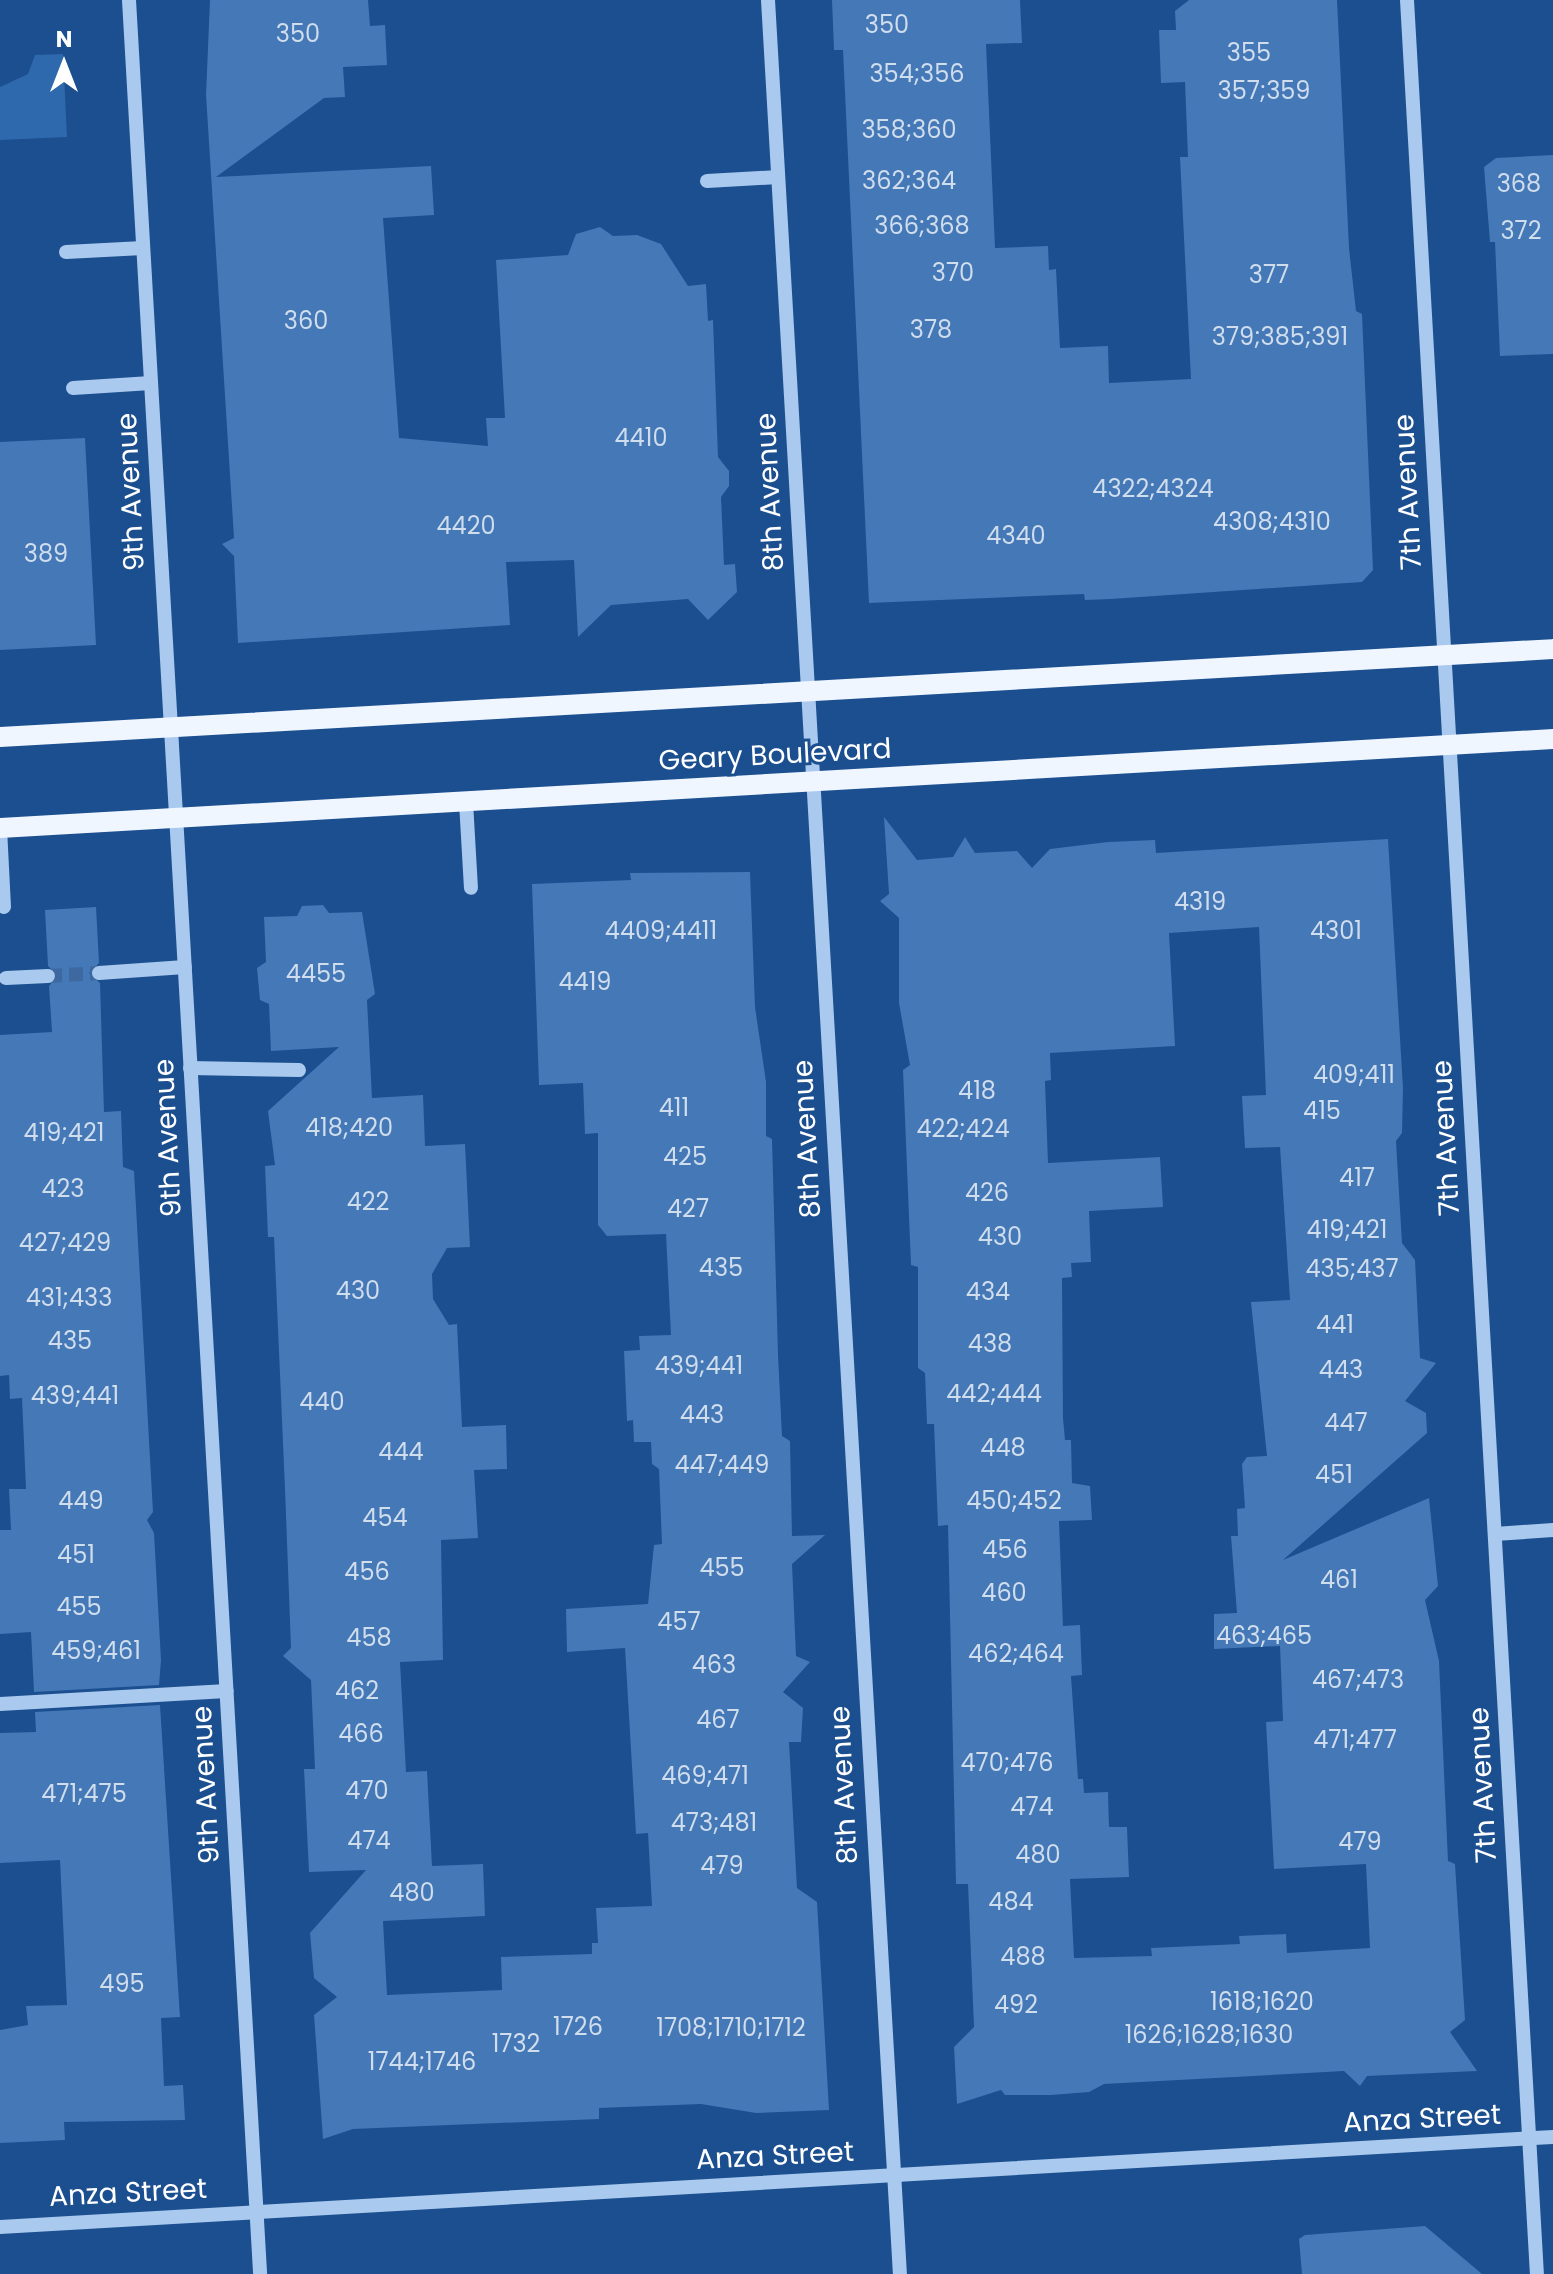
<!DOCTYPE html>
<style>
body{margin:0}
#map{position:relative;width:1553px;height:2274px;overflow:hidden;background:#1b4f8f;font-family:Poppins,sans-serif}
div>[style]{position:absolute}
[style*='--x']{left:calc(var(--x)*1px);top:calc(var(--y)*1px);width:calc(var(--w)*1px);rotate:calc(var(--a)*1deg)}
.green>*{inset:0;background:#2e69ad}
.building>*{inset:0;background:#4478b7}
.minor-tunnel>*{height:14px;margin-top:-7px;transform-origin:0;background:repeating-linear-gradient(90deg,#3d69a0 0 14px,transparent 0 21px)}
.minor>*{height:14px;margin:-7px;padding:0 7px;transform-origin:7px;border-radius:7px;background:#a9c9ee}
.major>*{height:20px;margin:-10px;padding:0 10px;transform-origin:10px;border-radius:10px;background:#f0f6ff}
span{translate:-50% -50%;white-space:nowrap;text-align:center;line-height:1.15;-webkit-text-stroke:6px #1b4f8f;paint-order:stroke}
.number-label{font-size:24px;color:#d0dded}
.number-label span{-webkit-text-stroke-width:0}
.street-label{font-size:28px;color:#fff}
.north{position:absolute;left:24px;top:24px;width:80px;height:80px;-webkit-text-stroke:6px #1b4f8f;paint-order:stroke;rotate:0deg;font-size:22px;font-weight:700;line-height:32px;text-align:center;color:#fff}
.north::after{content:'';display:block;margin:auto;width:28px;height:36px;background:#fff;clip-path:polygon(50% 0,100% 100%,50% 72%,0 100%)}
</style>
<div id="map">
<div class="green">
<div style="clip-path:polygon(63px 54px,67px 137px,0 140px,0 87px,28px 74px,35px 55px)"></div>
</div>
<div class="building">
<div style="clip-path:polygon(210px 0,368px 0,370px 26px,385px 25px,387px 65px,343px 67px,345px 97px,324px 98px,216px 177px,431px 166px,434px 215px,383px 218px,399px 438px,488px 446px,486px 418px,505px 418px,496px 260px,568px 255px,576px 234px,600px 227px,613px 236px,637px 235px,661px 244px,688px 286px,706px 284px,708px 321px,713px 320px,718px 457px,729px 471px,729px 486px,721px 497px,724px 565px,735px 564px,737px 592px,708px 620px,688px 599px,611px 605px,578px 637px,574px 560px,506px 562px,510px 625px,238px 643px,234px 556px,222px 544px,234px 538px,206px 95px)"></div>
<div style="clip-path:polygon(832px 0,1020px 0,1022px 43px,986px 44px,995px 248px,1048px 246px,1049px 270px,1056px 269px,1060px 348px,1108px 346px,1109px 383px,1191px 379px,1180px 157px,1188px 157px,1185px 82px,1161px 83px,1159px 30px,1176px 30px,1175px 11px,1189px 0,1337px 0,1349px 248px,1356px 311px,1362px 314px,1373px 570px,1362px 582px,1111px 599px,1085px 600px,1084px 594px,869px 603px,843px 50px,834px 50px)"></div>
<div style="clip-path:polygon(1553px 155px,1553px 354px,1500px 356px,1495px 242px,1490px 242px,1484px 167px,1496px 158px)"></div>
<div style="clip-path:polygon(85px 438px,96px 645px,0 650px,0 442px)"></div>
<div style="clip-path:polygon(evenodd,884px 817px,917px 860px,953px 857px,965px 837px,975px 853px,1017px 851px,1032px 868px,1050px 849px,1108px 842px,1155px 840px,1156px 853px,1388px 839px,1403px 1088px,1402px 1133px,1396px 1141px,1402px 1243px,1415px 1260px,1420px 1358px,1436px 1363px,1405px 1401px,1426px 1413px,1427px 1433px,1283px 1560px,1429px 1498px,1438px 1586px,1425px 1600px,1439px 1661px,1448px 1861px,1455px 1864px,1465px 2020px,1450px 2032px,1477px 2071px,1367px 2076px,1360px 2086px,1344px 2071px,1104px 2084px,1089px 2092px,1051px 2095px,1005px 2095px,1001px 2090px,957px 2104px,954px 2047px,974px 2027px,968px 1884px,956px 1884px,948px 1525px,938px 1526px,934px 1424px,927px 1424px,925px 1373px,918px 1368px,918px 1267px,911px 1265px,903px 1070px,910px 1065px,899px 1003px,899px 918px,880px 901px,889px 894px,884px 817px,1259px 927px,1266px 1095px,1242px 1096px,1245px 1148px,1280px 1147px,1290px 1300px,1251px 1302px,1267px 1456px,1247px 1457px,1242px 1464px,1245px 1508px,1237px 1509px,1238px 1536px,1231px 1536px,1237px 1613px,1214px 1614px,1214px 1649px,1280px 1646px,1283px 1721px,1266px 1722px,1274px 1869px,1366px 1864px,1370px 1948px,1287px 1953px,1286px 1934px,1239px 1936px,1240px 1944px,1151px 1948px,1152px 1956px,1074px 1958px,1070px 1879px,1129px 1877px,1127px 1827px,1109px 1827px,1108px 1792px,1084px 1793px,1083px 1779px,1078px 1779px,1071px 1676px,1082px 1675px,1080px 1625px,1063px 1626px,1059px 1521px,1092px 1520px,1090px 1486px,1072px 1483px,1071px 1440px,1065px 1440px,1063px 1418px,1062px 1278px,1072px 1277px,1071px 1263px,1091px 1262px,1089px 1211px,1163px 1207px,1160px 1157px,1048px 1163px,1045px 1081px,1051px 1080px,1050px 1053px,1175px 1046px,1169px 933px,1259px 927px)"></div>
<div style="clip-path:polygon(750px 872px,755px 1007px,766px 1082px,766px 1136px,772px 1139px,778px 1355px,782px 1436px,790px 1441px,792px 1536px,825px 1535px,792px 1564px,796px 1656px,810px 1662px,783px 1692px,803px 1708px,801px 1742px,789px 1742px,797px 1888px,817px 1902px,829px 2110px,756px 2113px,701px 2104px,599px 2108px,599px 2119px,353px 2129px,323px 2139px,314px 2015px,337px 1997px,314px 1978px,310px 1933px,366px 1870px,309px 1872px,304px 1769px,315px 1769px,311px 1680px,283px 1656px,291px 1648px,285px 1489px,274px 1237px,268px 1237px,265px 1166px,275px 1165px,268px 1111px,339px 1047px,271px 1051px,269px 1004px,260px 1000px,257px 968px,266px 962px,264px 917px,297px 916px,302px 906px,323px 905px,329px 913px,362px 912px,375px 994px,367px 1000px,372px 1098px,423px 1095px,425px 1146px,465px 1144px,470px 1247px,447px 1248px,432px 1274px,433px 1299px,449px 1325px,457px 1324px,462px 1427px,506px 1425px,507px 1469px,474px 1470px,478px 1538px,441px 1540px,443px 1660px,400px 1662px,406px 1772px,427px 1771px,432px 1866px,483px 1864px,485px 1916px,383px 1921px,387px 1995px,502px 1990px,501px 1957px,592px 1954px,592px 1943px,598px 1943px,596px 1908px,652px 1906px,648px 1833px,636px 1834px,625px 1648px,567px 1652px,566px 1609px,648px 1604px,654px 1545px,662px 1544px,659px 1469px,652px 1464px,651px 1442px,634px 1442px,633px 1420px,627px 1421px,624px 1351px,640px 1350px,639px 1336px,671px 1335px,666px 1234px,607px 1236px,598px 1225px,598px 1133px,585px 1134px,583px 1083px,539px 1085px,532px 884px,631px 880px,630px 873px)"></div>
<div style="clip-path:polygon(96px 907px,99px 963px,89px 973px,100px 983px,104px 1112px,121px 1111px,123px 1167px,134px 1171px,153px 1512px,147px 1520px,154px 1533px,161px 1660px,159px 1685px,34px 1692px,31px 1632px,0 1634px,0 1530px,11px 1530px,9px 1489px,26px 1489px,22px 1398px,10px 1399px,9px 1375px,0 1376px,0 1035px,52px 1032px,49px 986px,58px 975px,48px 966px,45px 910px)"></div>
<div style="clip-path:polygon(160px 1705px,180px 2017px,161px 2018px,164px 2086px,183px 2085px,185px 2120px,64px 2122px,65px 2140px,0 2143px,0 2030px,28px 2025px,26px 2006px,67px 2005px,60px 1860px,0 1863px,0 1733px,36px 1732px,35px 1712px)"></div>
<div style="clip-path:polygon(1425px 2226px,1482px 2274px,1302px 2274px,1299px 2239px,1305px 2235px)"></div>
</div>
<div class="minor-tunnel">
<div style="--x:48;--y:976;--w:51;--a:-3.4"></div>
</div>
<div class="minor">
<div style="--x:129;--y:0;--w:2278;--a:86.7"></div>
<div style="--x:768;--y:0;--w:2278;--a:86.68"></div>
<div style="--x:1407;--y:0;--w:2278;--a:86.73"></div>
<div style="--x:707;--y:181;--w:71;--a:-3.2"></div>
<div style="--x:66;--y:252;--w:77;--a:-3"></div>
<div style="--x:73;--y:388;--w:78;--a:-3.7"></div>
<div style="--x:466;--y:802;--w:86;--a:86.7"></div>
<div style="--x:0;--y:828;--w:79;--a:87.1"></div>
<div style="--x:99;--y:973;--w:86;--a:-4"></div>
<div style="--x:6;--y:978;--w:42;--a:-2.7"></div>
<div style="--x:190;--y:1068;--w:109;--a:1.1"></div>
<div style="--x:1495;--y:1534;--w:58;--a:-3.9"></div>
<div style="--x:0;--y:1704;--w:227;--a:-3.3"></div>
<div style="--x:0;--y:2227;--w:1556;--a:-3.32"></div>
</div>
<div class="major">
<div style="--x:0;--y:737;--w:1555;--a:-3.24"></div>
<div style="--x:0;--y:828;--w:1556;--a:-3.28"></div>
</div>
<div class="number-label">
<span style="left:887px;top:25px">350</span>
<span style="left:298px;top:34px">350</span>
<span style="left:1249px;top:53px">355</span>
<span style="left:917px;top:74px">354;356</span>
<span style="left:1264px;top:91px">357;359</span>
<span style="left:909px;top:130px">358;360</span>
<span style="left:909px;top:181px">362;364</span>
<span style="left:1519px;top:184px">368</span>
<span style="left:922px;top:226px">366;368</span>
<span style="left:1521px;top:231px">372</span>
<span style="left:953px;top:273px">370</span>
<span style="left:1269px;top:275px">377</span>
<span style="left:306px;top:321px">360</span>
<span style="left:931px;top:330px">378</span>
<span style="left:1280px;top:337px">379;385;391</span>
<span style="left:641px;top:438px">4410</span>
<span style="left:1153px;top:489px">4322;4324</span>
<span style="left:1272px;top:522px">4308;4310</span>
<span style="left:466px;top:526px">4420</span>
<span style="left:1016px;top:536px">4340</span>
<span style="left:46px;top:554px">389</span>
<span style="left:1200px;top:902px">4319</span>
<span style="left:661px;top:931px">4409;4411</span>
<span style="left:1336px;top:931px">4301</span>
<span style="left:316px;top:974px">4455</span>
<span style="left:585px;top:982px">4419</span>
<span style="left:1354px;top:1075px">409;411</span>
<span style="left:977px;top:1091px">418</span>
<span style="left:674px;top:1108px">411</span>
<span style="left:1322px;top:1111px">415</span>
<span style="left:349px;top:1128px">418;420</span>
<span style="left:963px;top:1129px">422;424</span>
<span style="left:64px;top:1133px">419;421</span>
<span style="left:685px;top:1157px">425</span>
<span style="left:1357px;top:1178px">417</span>
<span style="left:63px;top:1189px">423</span>
<span style="left:987px;top:1193px">426</span>
<span style="left:368px;top:1202px">422</span>
<span style="left:688px;top:1209px">427</span>
<span style="left:1347px;top:1230px">419;421</span>
<span style="left:1000px;top:1237px">430</span>
<span style="left:65px;top:1243px">427;429</span>
<span style="left:721px;top:1268px">435</span>
<span style="left:1352px;top:1269px">435;437</span>
<span style="left:358px;top:1291px">430</span>
<span style="left:988px;top:1292px">434</span>
<span style="left:69px;top:1298px">431;433</span>
<span style="left:1335px;top:1325px">441</span>
<span style="left:70px;top:1341px">435</span>
<span style="left:990px;top:1344px">438</span>
<span style="left:699px;top:1366px">439;441</span>
<span style="left:1341px;top:1370px">443</span>
<span style="left:994px;top:1394px">442;444</span>
<span style="left:75px;top:1396px">439;441</span>
<span style="left:322px;top:1402px">440</span>
<span style="left:702px;top:1415px">443</span>
<span style="left:1346px;top:1423px">447</span>
<span style="left:1003px;top:1448px">448</span>
<span style="left:401px;top:1452px">444</span>
<span style="left:722px;top:1465px">447;449</span>
<span style="left:1334px;top:1475px">451</span>
<span style="left:81px;top:1501px">449</span>
<span style="left:1014px;top:1501px">450;452</span>
<span style="left:385px;top:1518px">454</span>
<span style="left:1005px;top:1550px">456</span>
<span style="left:76px;top:1555px">451</span>
<span style="left:722px;top:1568px">455</span>
<span style="left:367px;top:1572px">456</span>
<span style="left:1339px;top:1580px">461</span>
<span style="left:1004px;top:1593px">460</span>
<span style="left:79px;top:1607px">455</span>
<span style="left:679px;top:1622px">457</span>
<span style="left:1264px;top:1636px">463;465</span>
<span style="left:369px;top:1638px">458</span>
<span style="left:96px;top:1651px">459;461</span>
<span style="left:1016px;top:1654px">462;464</span>
<span style="left:714px;top:1665px">463</span>
<span style="left:1358px;top:1680px">467;473</span>
<span style="left:357px;top:1691px">462</span>
<span style="left:718px;top:1720px">467</span>
<span style="left:361px;top:1734px">466</span>
<span style="left:1355px;top:1740px">471;477</span>
<span style="left:1007px;top:1763px">470;476</span>
<span style="left:705px;top:1776px">469;471</span>
<span style="left:367px;top:1791px">470</span>
<span style="left:84px;top:1794px">471;475</span>
<span style="left:1032px;top:1807px">474</span>
<span style="left:714px;top:1823px">473;481</span>
<span style="left:369px;top:1841px">474</span>
<span style="left:1360px;top:1842px">479</span>
<span style="left:1038px;top:1855px">480</span>
<span style="left:722px;top:1866px">479</span>
<span style="left:412px;top:1893px">480</span>
<span style="left:1011px;top:1902px">484</span>
<span style="left:1023px;top:1957px">488</span>
<span style="left:122px;top:1984px">495</span>
<span style="left:1262px;top:2002px">1618;1620</span>
<span style="left:1016px;top:2005px">492</span>
<span style="left:578px;top:2027px">1726</span>
<span style="left:731px;top:2028px">1708;1710;1712</span>
<span style="left:1209px;top:2035px">1626;1628;1630</span>
<span style="left:516px;top:2044px">1732</span>
<span style="left:422px;top:2062px">1744;1746</span>
</div>
<div class="street-label">
<span style="left:131px;top:492px;rotate:-93deg">9th Avenue</span>
<span style="left:770px;top:492px;rotate:-93deg">8th Avenue</span>
<span style="left:1408px;top:492px;rotate:-93deg">7th Avenue</span>
<span style="left:775px;top:755px;rotate:-3deg">Geary Boulevard</span>
<span style="left:168px;top:1138px;rotate:-93deg">9th Avenue</span>
<span style="left:1446px;top:1138px;rotate:-93deg">7th Avenue</span>
<span style="left:807px;top:1139px;rotate:-93deg">8th Avenue</span>
<span style="left:206px;top:1785px;rotate:-93deg">9th Avenue</span>
<span style="left:844px;top:1785px;rotate:-93deg">8th Avenue</span>
<span style="left:1483px;top:1785px;rotate:-93deg">7th Avenue</span>
<span style="left:1422px;top:2119px;rotate:-3deg">Anza Street</span>
<span style="left:775px;top:2156px;rotate:-3deg">Anza Street</span>
<span style="left:128px;top:2193px;rotate:-3deg">Anza Street</span>
</div>
<div class="north">N</div>
</div>
